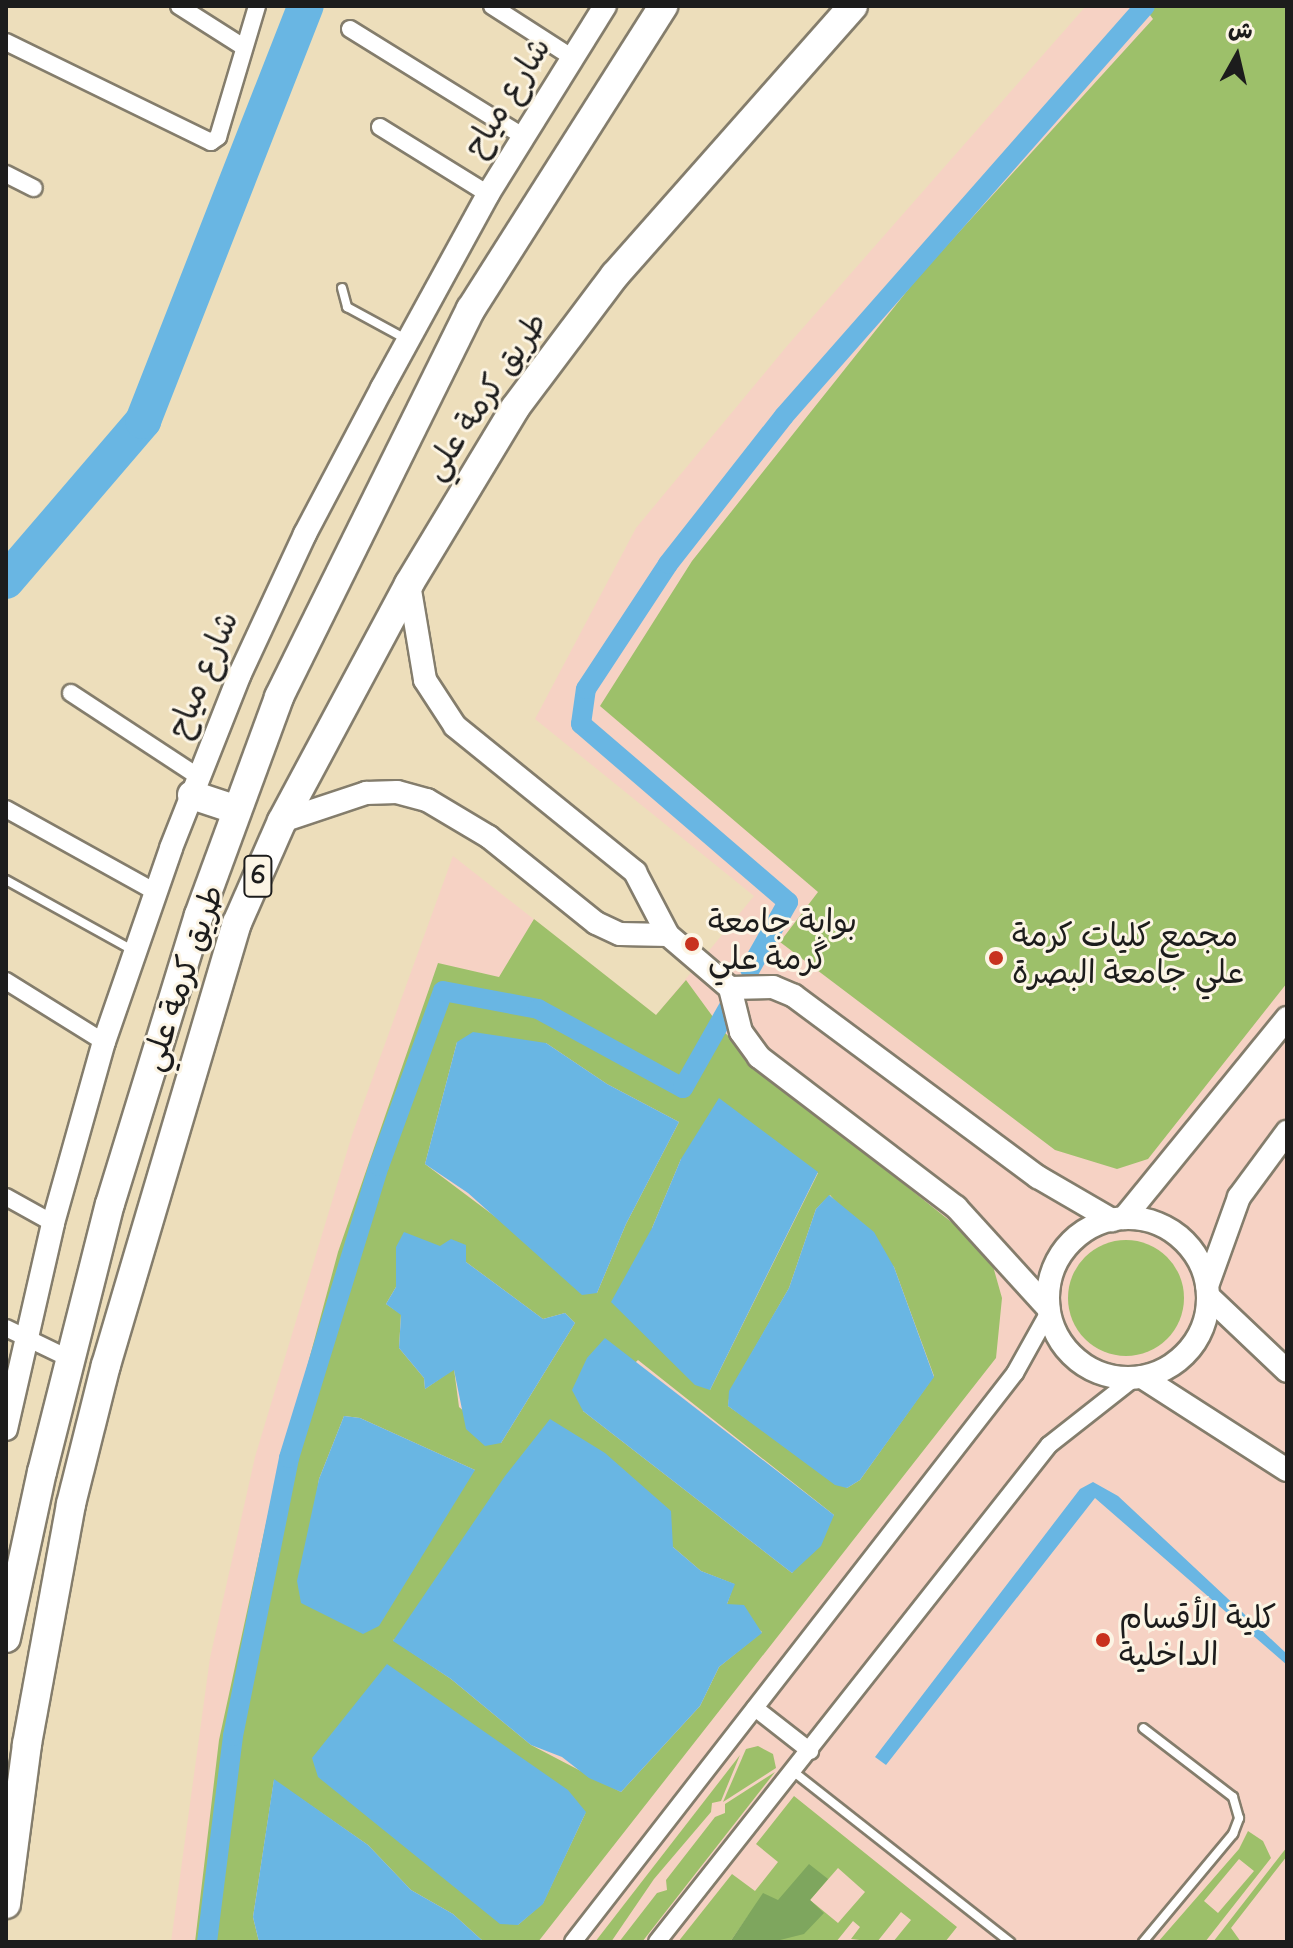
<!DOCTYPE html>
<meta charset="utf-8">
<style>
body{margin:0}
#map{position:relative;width:1293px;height:1948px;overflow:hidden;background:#eddebb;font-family:"Indie Flower","Playpen Sans Arabic",sans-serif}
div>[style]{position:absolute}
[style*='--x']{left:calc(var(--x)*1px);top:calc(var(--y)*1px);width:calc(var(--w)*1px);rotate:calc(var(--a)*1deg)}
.built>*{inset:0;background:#f6d2c4}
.green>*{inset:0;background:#9dc06a}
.round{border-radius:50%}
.forest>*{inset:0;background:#7ea65e}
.water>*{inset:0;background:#69b6e3}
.canal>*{height:20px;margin:-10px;padding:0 10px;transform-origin:10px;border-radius:10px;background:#69b6e3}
.river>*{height:36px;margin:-18px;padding:0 18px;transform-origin:18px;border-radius:18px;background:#69b6e3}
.roads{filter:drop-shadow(2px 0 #847d6c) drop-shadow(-2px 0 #847d6c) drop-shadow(0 2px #847d6c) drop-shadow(0 -2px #847d6c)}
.lane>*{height:8px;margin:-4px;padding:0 4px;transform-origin:4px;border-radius:4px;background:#fff}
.street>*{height:16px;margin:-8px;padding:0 8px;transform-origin:8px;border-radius:8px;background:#fff}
.secondary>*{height:22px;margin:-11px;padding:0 11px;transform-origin:11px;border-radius:11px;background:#fff}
.secondary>.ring{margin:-11px;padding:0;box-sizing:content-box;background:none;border:22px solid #fff;border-radius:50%}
.highway>*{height:28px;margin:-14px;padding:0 14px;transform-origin:14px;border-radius:14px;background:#fff}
.dots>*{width:22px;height:22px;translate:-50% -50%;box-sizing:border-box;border:4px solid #fcf5e5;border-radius:50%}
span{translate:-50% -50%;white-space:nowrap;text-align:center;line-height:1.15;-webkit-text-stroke:6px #fcf5e5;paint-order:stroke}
.shield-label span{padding:2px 6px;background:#fcf5e5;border:2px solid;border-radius:6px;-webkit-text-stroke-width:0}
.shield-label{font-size:30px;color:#1c1c1c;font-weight:700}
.street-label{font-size:32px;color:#1c1c1c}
.poi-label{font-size:32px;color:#1c1c1c}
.left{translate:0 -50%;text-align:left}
.frame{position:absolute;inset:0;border:8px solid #1c1c1c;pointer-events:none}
.north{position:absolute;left:1197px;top:16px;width:80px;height:80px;-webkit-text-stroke:6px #fcf5e5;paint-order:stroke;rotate:8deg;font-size:22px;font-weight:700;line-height:32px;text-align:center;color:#1c1c1c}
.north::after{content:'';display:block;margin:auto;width:28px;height:36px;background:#1c1c1c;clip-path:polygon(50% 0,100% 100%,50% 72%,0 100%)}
</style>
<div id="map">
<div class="built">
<div style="clip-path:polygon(1086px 6px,1287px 6px,1287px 1942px,171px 1942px,210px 1658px,255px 1457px,352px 1135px,453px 856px,656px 1015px,754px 896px,535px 719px,636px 528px,787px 346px)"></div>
</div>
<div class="green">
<div style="clip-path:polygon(1143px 6px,1287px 6px,1287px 983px,1148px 1159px,1117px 1169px,1055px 1150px,780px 942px,818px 892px,600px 706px,692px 561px,919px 276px,1153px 19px)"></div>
<div style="clip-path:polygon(evenodd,534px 919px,656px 1015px,686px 980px,724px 1032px,812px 1111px,989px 1252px,1002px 1298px,996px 1358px,538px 1942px,484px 1942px,453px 1914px,411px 1890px,368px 1845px,274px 1780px,253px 1917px,259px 1942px,195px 1942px,219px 1740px,271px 1501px,338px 1252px,438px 963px,499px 977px,534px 919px,457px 1042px,546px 1043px,607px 1084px,679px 1122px,626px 1224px,597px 1293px,425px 1164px,457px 1042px,534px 919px,681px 1159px,818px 1173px,710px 1390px,652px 1228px,681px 1159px,534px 919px,830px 1195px,894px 1267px,934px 1376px,860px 1480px,847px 1488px,728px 1406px,730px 1391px,789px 1288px,816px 1209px,830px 1195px,534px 919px,466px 1262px,543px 1319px,565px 1313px,575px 1323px,501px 1443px,459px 1407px,454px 1369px,425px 1389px,424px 1378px,399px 1348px,401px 1314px,386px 1304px,396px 1287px,466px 1262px,534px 919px,638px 1360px,834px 1515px,792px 1573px,583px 1411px,638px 1360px,534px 919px,344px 1416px,360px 1418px,475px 1470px,312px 1525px,319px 1479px,344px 1416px,534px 919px,673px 1547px,701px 1571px,734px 1584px,727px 1604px,762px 1632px,719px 1667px,700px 1706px,621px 1792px,531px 1745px,451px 1679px,393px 1640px,673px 1547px,534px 919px,586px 1812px,543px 1903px,518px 1925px,586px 1812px)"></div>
<div class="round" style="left:1068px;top:1240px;width:116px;height:116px"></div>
<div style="clip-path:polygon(758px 1746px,773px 1754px,776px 1768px,723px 1802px,746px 1749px)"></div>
<div style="clip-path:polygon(740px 1755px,721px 1801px,712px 1803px,711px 1812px,654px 1879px,611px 1942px,595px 1942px)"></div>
<div style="clip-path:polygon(775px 1772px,642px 1942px,619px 1942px,657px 1893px,667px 1890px,666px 1880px,715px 1817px,725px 1813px,725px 1804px)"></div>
<div style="clip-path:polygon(evenodd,794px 1796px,957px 1927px,945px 1942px,893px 1942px,911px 1920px,901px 1912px,877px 1942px,851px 1939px,860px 1927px,853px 1921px,836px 1942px,780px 1942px,748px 1916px,730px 1942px,678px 1942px,732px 1874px,755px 1891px,778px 1862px,756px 1844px,794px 1796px,838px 1868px,865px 1892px,838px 1923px,810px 1900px,838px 1868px)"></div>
<div style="clip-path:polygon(evenodd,1248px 1831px,1263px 1841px,1271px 1858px,1205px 1942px,1158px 1942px,1239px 1849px,1248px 1831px,1239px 1859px,1254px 1871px,1218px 1913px,1204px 1901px,1239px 1859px)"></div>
<div style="clip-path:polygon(1287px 1847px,1287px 1856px,1231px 1928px,1241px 1942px,1213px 1942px)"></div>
</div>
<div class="forest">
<div style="clip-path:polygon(809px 1864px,828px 1879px,810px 1900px,824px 1913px,804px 1934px,772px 1942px,730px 1942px,763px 1893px,778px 1900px)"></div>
</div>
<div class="water">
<div style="clip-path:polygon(473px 1032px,546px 1043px,607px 1084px,679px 1122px,626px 1224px,597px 1293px,582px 1295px,468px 1193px,425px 1164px,457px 1042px)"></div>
<div style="clip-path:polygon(719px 1098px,818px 1172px,710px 1390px,695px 1385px,611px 1302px,652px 1228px,681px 1159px)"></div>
<div style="clip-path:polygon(829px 1195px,874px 1232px,894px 1267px,934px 1377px,860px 1480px,847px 1488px,835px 1485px,728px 1406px,729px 1391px,789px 1288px,816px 1209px)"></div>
<div style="clip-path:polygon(404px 1232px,440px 1246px,451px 1239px,466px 1245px,466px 1262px,543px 1319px,565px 1313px,575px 1323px,501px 1443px,485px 1446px,466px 1429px,454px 1370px,425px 1389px,424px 1378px,399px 1348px,401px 1315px,386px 1304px,396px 1287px,396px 1247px)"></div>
<div style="clip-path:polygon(605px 1338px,834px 1515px,821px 1546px,792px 1573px,583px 1411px,572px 1390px,587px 1358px)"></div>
<div style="clip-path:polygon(344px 1416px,360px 1418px,475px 1470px,379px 1626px,363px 1634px,301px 1603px,297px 1581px,319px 1479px)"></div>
<div style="clip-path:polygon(550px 1419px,605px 1453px,671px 1511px,673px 1547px,701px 1571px,735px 1584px,727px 1604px,744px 1605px,762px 1633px,719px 1667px,700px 1706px,621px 1792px,589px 1778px,562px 1757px,531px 1745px,451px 1679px,393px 1641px,505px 1476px)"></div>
<div style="clip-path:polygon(1093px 1482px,1118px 1496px,1287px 1654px,1287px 1665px,1095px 1498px,886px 1765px,875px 1757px,1080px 1489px)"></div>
<div style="clip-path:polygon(387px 1664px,568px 1790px,586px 1812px,543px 1904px,518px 1925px,500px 1924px,318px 1777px,312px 1758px)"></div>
<div style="clip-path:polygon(274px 1779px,368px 1845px,411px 1890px,453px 1914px,484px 1942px,259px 1942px,253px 1917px)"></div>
</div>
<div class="canal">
<div style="--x:750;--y:969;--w:77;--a:-60.4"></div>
<div style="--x:788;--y:902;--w:273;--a:-139.3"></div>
<div style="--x:581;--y:724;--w:35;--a:-82"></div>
<div style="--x:586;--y:689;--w:149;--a:-56.7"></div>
<div style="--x:668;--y:564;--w:188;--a:-51.9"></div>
<div style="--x:784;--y:416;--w:546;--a:-48.64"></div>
<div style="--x:207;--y:1942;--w:208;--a:-82.8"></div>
<div style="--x:233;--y:1736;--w:284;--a:-78.6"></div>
<div style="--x:289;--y:1458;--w:306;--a:-72.9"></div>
<div style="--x:379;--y:1166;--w:186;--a:-69.9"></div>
<div style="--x:443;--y:991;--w:97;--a:10.7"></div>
<div style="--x:538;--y:1009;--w:165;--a:28.6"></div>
<div style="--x:683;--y:1088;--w:95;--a:-60.5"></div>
</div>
<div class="river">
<div style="--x:6;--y:581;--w:211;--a:-49.4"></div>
<div style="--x:143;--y:421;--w:446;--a:-68.6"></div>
</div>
<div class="roads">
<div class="lane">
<div style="--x:342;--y:288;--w:20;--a:75"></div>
<div style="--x:347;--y:307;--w:67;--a:28.5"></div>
<div style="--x:6;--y:880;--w:146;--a:29"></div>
<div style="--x:794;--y:1772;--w:275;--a:38.2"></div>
<div style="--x:1143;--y:1942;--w:141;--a:-50.2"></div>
<div style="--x:1233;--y:1834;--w:17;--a:-69"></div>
<div style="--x:1239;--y:1818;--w:22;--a:-106"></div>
<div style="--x:1233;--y:1797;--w:113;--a:-142.5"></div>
</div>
<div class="street">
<div style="--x:179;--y:6;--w:75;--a:32.4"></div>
<div style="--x:492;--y:6;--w:96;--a:32.7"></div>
<div style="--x:350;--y:29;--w:205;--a:31.8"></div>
<div style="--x:6;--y:42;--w:228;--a:26"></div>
<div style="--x:211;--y:142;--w:9;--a:-36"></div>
<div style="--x:218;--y:137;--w:137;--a:-73.4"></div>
<div style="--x:380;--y:127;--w:127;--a:31.8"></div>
<div style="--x:6;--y:174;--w:31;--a:27"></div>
<div style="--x:71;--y:693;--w:153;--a:33.3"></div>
<div style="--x:6;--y:809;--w:171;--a:29"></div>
<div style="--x:6;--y:981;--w:115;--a:31.9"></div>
<div style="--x:6;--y:1197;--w:54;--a:29"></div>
<div style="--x:6;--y:1328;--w:71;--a:25.8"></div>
<div style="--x:755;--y:1708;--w:70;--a:38"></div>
<div style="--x:573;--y:1942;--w:721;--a:-52.16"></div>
<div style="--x:1015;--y:1373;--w:70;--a:-60.9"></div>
<div style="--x:657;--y:1942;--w:633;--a:-51.74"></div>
<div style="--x:1049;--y:1445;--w:108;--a:-38.2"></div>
</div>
<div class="secondary">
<div style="--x:409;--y:584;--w:97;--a:80.5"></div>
<div style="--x:425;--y:680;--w:55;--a:56.9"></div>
<div style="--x:455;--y:726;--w:232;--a:39"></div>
<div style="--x:635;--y:872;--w:71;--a:62.4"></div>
<div style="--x:668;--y:935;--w:82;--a:40.5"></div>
<div style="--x:730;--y:988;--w:45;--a:76"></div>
<div style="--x:741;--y:1032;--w:31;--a:54"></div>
<div style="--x:759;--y:1057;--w:248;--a:37.3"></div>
<div style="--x:956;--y:1207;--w:137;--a:47.7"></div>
<div style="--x:282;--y:821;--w:89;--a:-18.4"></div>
<div style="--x:366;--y:793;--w:31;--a:-2"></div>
<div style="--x:397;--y:792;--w:31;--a:15"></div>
<div style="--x:427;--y:800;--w:72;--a:30.8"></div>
<div style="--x:489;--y:837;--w:137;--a:38.8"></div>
<div style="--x:596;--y:923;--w:26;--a:25"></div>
<div style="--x:620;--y:934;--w:48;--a:1.2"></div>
<div style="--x:730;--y:988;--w:43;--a:-1.3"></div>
<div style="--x:773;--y:987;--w:23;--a:23"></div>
<div style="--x:794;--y:996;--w:304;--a:36.6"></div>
<div style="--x:1038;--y:1177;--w:86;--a:30.2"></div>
<div style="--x:1124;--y:1218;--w:258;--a:-50.8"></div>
<div class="ring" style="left:1048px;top:1218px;width:138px;height:138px"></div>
<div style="--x:1207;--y:1286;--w:95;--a:-70.2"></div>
<div style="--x:1239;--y:1197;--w:81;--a:-53.6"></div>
<div style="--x:1208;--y:1296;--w:109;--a:43.5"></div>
<div style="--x:1142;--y:1377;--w:172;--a:32.7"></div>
<div style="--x:6;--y:1429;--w:211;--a:-77.1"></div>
<div style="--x:53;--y:1223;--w:188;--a:-74.3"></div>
<div style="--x:104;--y:1042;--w:205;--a:-70.9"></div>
<div style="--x:171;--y:848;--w:187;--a:-68.4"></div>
<div style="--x:240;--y:674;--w:154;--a:-65.1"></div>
<div style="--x:305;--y:534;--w:165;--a:-62.2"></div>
<div style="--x:382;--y:388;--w:221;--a:-61.3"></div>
<div style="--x:488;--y:194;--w:221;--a:-58.1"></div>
</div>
<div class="highway">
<div style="--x:192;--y:795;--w:47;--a:18.4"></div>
<div style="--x:6;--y:1638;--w:170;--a:-77.8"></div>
<div style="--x:42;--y:1472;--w:276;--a:-75.8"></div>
<div style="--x:110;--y:1204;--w:302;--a:-72.9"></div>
<div style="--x:199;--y:915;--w:232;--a:-69.8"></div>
<div style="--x:279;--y:697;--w:433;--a:-63.7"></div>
<div style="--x:471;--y:309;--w:359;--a:-57.6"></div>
<div style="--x:6;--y:1904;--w:161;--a:-82.5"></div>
<div style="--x:27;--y:1744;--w:244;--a:-79.6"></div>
<div style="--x:71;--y:1504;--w:143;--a:-75.9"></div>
<div style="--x:106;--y:1365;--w:461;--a:-73.5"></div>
<div style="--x:237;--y:923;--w:111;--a:-66.2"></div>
<div style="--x:282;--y:821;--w:269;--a:-61.8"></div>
<div style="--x:409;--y:584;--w:205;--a:-58.9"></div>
<div style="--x:515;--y:408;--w:166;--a:-53.1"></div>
<div style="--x:615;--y:275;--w:359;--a:-48.5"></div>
</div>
</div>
<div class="dots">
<div style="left:692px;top:944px;background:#c8321e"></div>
<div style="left:996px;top:958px;background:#c8321e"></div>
<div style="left:1103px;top:1640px;background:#c8321e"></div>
</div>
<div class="shield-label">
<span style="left:258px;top:876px">6</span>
</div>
<div class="street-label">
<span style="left:510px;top:99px;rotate:-58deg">شارع مياح</span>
<span style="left:488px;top:398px;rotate:-56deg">طريق كرمة علي</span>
<span style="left:206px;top:676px;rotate:-67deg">شارع مياح</span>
<span style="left:186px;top:979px;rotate:-71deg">طريق كرمة علي</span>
</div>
<div class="poi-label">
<span class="left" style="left:708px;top:944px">بوابة جامعة<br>گرمة علي</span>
<span class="left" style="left:1012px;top:958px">مجمع كليات كرمة<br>علي جامعة البصرة</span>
<span class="left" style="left:1119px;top:1640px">كلية الأقسام<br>الداخلية</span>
</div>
<div class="frame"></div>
<div class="north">ش</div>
</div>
